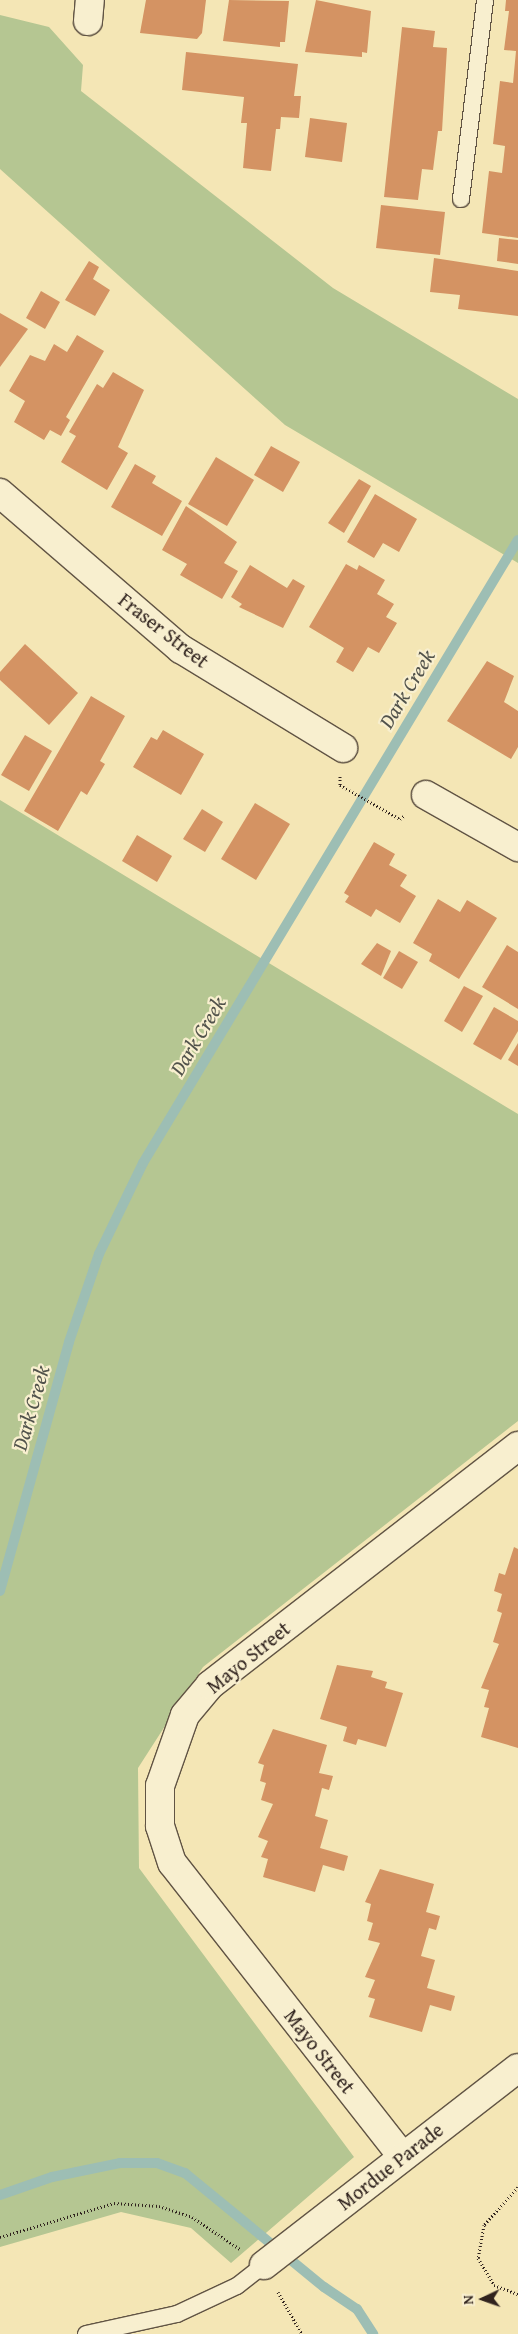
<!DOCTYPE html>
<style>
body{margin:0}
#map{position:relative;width:518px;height:2334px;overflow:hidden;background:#f4e6b5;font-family:"Gentium Book Plus",serif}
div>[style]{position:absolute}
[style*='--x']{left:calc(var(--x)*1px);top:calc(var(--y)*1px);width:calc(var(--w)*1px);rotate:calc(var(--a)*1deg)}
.green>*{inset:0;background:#b5c692}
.stream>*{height:10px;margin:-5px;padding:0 5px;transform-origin:5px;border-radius:5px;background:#9dbeb4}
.building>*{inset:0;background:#d49363}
.path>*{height:3px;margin-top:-1.5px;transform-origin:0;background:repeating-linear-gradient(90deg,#30231e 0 1px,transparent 0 3.5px)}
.roads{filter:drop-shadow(1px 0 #615444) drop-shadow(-1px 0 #615444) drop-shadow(0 1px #615444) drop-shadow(0 -1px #615444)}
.lane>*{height:16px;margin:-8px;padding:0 8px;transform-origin:8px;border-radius:8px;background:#f8efcf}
.street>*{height:28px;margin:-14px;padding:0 14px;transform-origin:14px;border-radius:14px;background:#f8efcf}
span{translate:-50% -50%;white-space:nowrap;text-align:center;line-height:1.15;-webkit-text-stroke:4.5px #f8efcf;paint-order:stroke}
.street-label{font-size:20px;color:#30231e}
.water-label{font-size:21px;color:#51524b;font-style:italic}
.north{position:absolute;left:458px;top:2274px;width:50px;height:50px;-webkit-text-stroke:4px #f8efcf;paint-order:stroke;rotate:267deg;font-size:14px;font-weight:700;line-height:20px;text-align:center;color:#30231e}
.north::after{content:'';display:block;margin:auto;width:18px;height:22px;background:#30231e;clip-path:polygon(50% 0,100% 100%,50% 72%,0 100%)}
</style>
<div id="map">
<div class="green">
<div style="clip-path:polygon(0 15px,49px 27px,83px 65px,81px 91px,333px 288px,518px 399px,518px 563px,285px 425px,0 169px)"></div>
<div style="clip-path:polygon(0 800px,518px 1114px,518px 1421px,203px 1667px,138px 1768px,139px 1868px,354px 2157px,231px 2263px,191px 2228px,121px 2212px,0 2247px)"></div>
</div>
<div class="stream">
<div style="--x:0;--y:1591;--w:258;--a:-74.5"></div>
<div style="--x:69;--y:1342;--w:93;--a:-71.2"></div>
<div style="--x:99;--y:1254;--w:101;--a:-64.2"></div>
<div style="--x:143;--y:1163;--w:727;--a:-58.96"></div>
<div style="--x:0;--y:2195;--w:55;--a:-19.1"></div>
<div style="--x:52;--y:2177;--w:69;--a:-11.6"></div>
<div style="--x:120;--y:2163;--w:37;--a:0"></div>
<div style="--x:157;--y:2163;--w:30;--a:20"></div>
<div style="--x:185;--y:2173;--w:180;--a:39.4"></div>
<div style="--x:324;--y:2287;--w:40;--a:34"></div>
<div style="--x:357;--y:2309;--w:30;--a:57"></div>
</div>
<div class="building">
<div style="clip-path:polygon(146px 0,206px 0,202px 33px,197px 39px,140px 33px)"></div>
<div style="clip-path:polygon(229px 0,289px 1px,285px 42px,280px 42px,280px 47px,223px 41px)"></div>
<div style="clip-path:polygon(316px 0,371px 11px,367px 53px,362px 52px,362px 57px,305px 52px)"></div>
<div style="clip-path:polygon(506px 0,518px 0,518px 238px,482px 233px,489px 171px,502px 173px,505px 146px,493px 144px,500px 81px,513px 83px,516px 51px,504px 50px,509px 11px,505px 11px)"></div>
<div style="clip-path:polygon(402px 27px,435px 31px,433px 47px,447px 48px,442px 131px,438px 131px,433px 170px,422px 169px,418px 200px,384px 197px)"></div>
<div style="clip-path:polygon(186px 52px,298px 64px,294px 96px,301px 96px,299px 118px,281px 117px,280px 129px,276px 129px,271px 171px,243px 168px,247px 123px,241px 123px,244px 97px,182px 90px)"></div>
<div style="clip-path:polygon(310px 118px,347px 123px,342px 162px,305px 157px)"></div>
<div style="clip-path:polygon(381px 205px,445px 212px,440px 255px,376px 248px)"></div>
<div style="clip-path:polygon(499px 238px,518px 240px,518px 264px,497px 261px)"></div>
<div style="clip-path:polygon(434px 258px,518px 271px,518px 316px,458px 309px,460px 295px,430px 292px)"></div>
<div style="clip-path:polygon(89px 261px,99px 267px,93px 279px,110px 290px,95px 316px,65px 300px)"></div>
<div style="clip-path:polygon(41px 291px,60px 302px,45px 329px,26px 318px)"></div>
<div style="clip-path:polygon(0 313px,28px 329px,0 367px)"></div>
<div style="clip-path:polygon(77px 335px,104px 351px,66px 417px,70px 420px,61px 436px,50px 430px,44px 440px,14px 422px,25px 401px,9px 391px,30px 355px,45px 361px,54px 344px,67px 352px)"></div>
<div style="clip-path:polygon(113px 372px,144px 390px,118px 447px,128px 453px,107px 490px,61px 462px,76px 436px,69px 432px,97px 384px,103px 388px)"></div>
<div style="clip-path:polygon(271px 446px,300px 462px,283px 492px,254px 475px)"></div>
<div style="clip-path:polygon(216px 457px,254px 480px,227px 526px,188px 504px)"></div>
<div style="clip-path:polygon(135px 464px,156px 476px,152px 483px,182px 501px,162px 536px,111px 507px)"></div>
<div style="clip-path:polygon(359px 479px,371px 486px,344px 533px,328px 523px)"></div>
<div style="clip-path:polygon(375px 494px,417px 519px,399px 552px,383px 543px,374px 558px,347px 542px)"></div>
<div style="clip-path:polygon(186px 506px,237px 542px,224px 563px,238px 571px,222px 599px,180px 575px,187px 564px,162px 550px)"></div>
<div style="clip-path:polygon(346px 564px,357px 570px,359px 565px,385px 580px,377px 594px,394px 604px,386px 617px,397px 623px,379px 653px,368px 647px,353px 672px,336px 662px,344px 648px,309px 627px)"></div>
<div style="clip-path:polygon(250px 565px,287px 588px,293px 579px,305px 586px,283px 628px,239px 607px,242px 604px,231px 597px)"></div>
<div style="clip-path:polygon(25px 644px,78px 693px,49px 725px,0 680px,0 672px)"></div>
<div style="clip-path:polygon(487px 661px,514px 676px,504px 702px,518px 711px,518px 747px,511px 759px,447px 721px)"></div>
<div style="clip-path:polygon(91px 696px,125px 716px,100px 761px,105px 764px,87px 795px,81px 791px,58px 831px,24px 811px)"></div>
<div style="clip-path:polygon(163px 730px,204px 754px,181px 795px,133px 767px,151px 737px,157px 740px)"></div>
<div style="clip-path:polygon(25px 735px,52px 751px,29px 791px,1px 775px)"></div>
<div style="clip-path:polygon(255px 803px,290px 824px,256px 880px,221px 859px)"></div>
<div style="clip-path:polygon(202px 809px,223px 822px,205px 852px,183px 839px)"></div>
<div style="clip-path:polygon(137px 835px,172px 856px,157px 882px,122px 861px)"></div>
<div style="clip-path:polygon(374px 842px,395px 854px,389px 865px,407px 875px,400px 886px,416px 896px,400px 923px,376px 909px,371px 917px,345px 902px,349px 896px,344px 893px)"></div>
<div style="clip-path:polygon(438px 899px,460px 912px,467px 900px,497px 918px,459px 979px,429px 961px,432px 954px,413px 943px)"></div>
<div style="clip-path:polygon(377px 943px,391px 951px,381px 976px,361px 964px)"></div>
<div style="clip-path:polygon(507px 945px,518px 952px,518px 1009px,482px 987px)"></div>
<div style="clip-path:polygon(399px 951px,418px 962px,402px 989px,383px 978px)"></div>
<div style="clip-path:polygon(464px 986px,483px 996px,462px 1032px,444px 1021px)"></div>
<div style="clip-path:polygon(494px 1007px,518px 1021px,518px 1031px,501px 1060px,473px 1044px)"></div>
<div style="clip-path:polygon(518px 1043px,518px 1066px,508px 1060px)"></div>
<div style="clip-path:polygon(514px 1547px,518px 1549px,518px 1748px,481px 1737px,489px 1708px,484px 1707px,489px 1690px,481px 1688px,499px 1644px,493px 1642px,502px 1613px,497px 1611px,502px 1594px,494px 1591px,499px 1573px,505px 1575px)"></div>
<div style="clip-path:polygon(337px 1665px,373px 1671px,371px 1677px,387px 1682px,385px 1688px,403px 1693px,386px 1747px,358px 1739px,356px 1745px,343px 1741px,347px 1727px,320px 1719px)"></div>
<div style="clip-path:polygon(273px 1729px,327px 1745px,319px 1773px,333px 1776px,329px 1790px,322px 1788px,315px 1816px,328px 1820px,320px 1848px,348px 1856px,344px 1871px,323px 1865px,315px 1892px,263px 1877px,268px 1859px,261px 1857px,268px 1841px,258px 1837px,273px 1804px,261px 1800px,266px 1783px,260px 1781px,264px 1765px,258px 1763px)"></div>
<div style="clip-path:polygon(380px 1869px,434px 1884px,426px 1912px,440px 1916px,436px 1930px,429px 1928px,421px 1956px,435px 1960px,427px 1988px,455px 1996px,451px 2011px,430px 2005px,422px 2032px,369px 2017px,375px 1999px,368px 1997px,375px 1980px,365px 1977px,380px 1943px,368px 1940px,373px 1923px,367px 1921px,371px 1904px,365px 1902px)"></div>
</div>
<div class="path">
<div style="--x:340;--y:776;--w:9;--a:90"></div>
<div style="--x:340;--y:785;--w:69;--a:29.5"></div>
<div style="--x:400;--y:819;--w:5;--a:-37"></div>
<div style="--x:518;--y:2187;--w:51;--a:131.8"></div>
<div style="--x:484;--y:2225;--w:34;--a:100"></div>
<div style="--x:478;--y:2258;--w:31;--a:59"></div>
<div style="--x:494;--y:2285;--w:26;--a:21"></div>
<div style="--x:0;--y:2237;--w:119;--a:-16.6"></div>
<div style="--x:114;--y:2203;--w:45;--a:3.8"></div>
<div style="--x:159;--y:2206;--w:35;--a:18"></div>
<div style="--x:192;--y:2217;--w:58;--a:33.7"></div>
<div style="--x:278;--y:2292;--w:48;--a:60.3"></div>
</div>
<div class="roads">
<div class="lane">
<div style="--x:461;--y:199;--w:200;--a:-83.1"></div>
<div style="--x:86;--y:2334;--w:93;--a:-12.4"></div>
<div style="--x:177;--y:2314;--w:66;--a:-25"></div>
<div style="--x:237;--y:2286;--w:34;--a:-38"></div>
</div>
<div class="street">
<div style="--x:88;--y:21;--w:21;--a:-85"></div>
<div style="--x:0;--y:493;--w:239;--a:40.8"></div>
<div style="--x:181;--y:649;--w:190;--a:31.4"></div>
<div style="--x:426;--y:795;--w:106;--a:29.5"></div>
<div style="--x:402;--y:2156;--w:372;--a:-128.1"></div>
<div style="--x:172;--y:1863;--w:39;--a:-108"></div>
<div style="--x:160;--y:1826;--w:40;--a:-90"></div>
<div style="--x:160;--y:1786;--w:75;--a:-70.6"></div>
<div style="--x:185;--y:1715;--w:39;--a:-50"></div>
<div style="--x:210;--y:1685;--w:390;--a:-37.8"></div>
<div style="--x:264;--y:2265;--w:321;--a:-37.8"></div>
</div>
</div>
<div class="street-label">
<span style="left:164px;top:630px;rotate:38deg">Fraser Street</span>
<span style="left:248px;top:1657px;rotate:-39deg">Mayo Street</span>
<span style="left:320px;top:2051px;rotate:52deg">Mayo Street</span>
<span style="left:390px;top:2166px;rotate:-38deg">Mordue Parade</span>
</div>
<div class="water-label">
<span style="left:407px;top:689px;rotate:-59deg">Dark Creek</span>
<span style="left:198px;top:1036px;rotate:-59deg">Dark Creek</span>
<span style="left:31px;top:1408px;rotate:-74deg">Dark Creek</span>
</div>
<div class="north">N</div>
</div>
